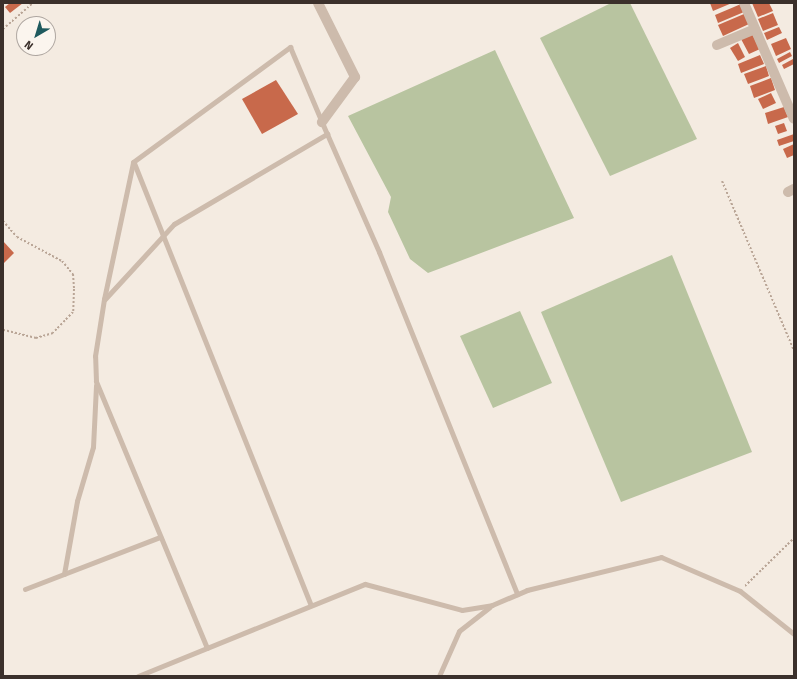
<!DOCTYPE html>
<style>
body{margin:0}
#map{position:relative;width:797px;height:679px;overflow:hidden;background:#f4ebe1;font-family:"Fira Sans",sans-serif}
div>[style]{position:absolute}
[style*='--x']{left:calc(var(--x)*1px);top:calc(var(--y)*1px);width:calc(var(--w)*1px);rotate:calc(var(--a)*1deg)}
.green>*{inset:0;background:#b8c4a0}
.building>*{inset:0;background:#c8694b}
.path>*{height:2px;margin-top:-1px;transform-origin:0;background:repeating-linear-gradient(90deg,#b9a596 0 2px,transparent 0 4px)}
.lane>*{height:5px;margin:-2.5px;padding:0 2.5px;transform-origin:2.5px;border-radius:2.5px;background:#cdbbac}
.street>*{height:10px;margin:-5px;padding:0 5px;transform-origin:5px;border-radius:5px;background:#cdbbac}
span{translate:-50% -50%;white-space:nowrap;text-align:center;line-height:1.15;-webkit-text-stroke:3.5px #fbf5ee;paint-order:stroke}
.frame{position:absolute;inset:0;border:4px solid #3b302b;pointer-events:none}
.north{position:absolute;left:16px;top:16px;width:40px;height:40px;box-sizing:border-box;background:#fbf5ee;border:1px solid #aea6a0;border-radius:50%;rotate:218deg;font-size:11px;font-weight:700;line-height:16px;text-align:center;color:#3b302b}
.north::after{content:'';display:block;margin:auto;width:14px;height:18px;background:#1f5a5e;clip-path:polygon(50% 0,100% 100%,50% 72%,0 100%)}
</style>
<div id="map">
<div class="green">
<div style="clip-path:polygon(611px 3px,630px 3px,697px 139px,610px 176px,540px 38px)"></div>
<div style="clip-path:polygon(495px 50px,574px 218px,428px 273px,410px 259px,388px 212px,391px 197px,348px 116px)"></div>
<div style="clip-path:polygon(672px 255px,752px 452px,621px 502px,541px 312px)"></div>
<div style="clip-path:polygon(520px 311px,552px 383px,493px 408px,460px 336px)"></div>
</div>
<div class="building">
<div style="clip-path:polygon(10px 3px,23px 3px,10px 13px,5px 7px)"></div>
<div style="clip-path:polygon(710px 3px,732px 3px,713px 11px)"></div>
<div style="clip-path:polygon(752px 3px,769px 3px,773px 11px,758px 17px)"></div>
<div style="clip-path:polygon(741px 4px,744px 12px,718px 23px,715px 15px)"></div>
<div style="clip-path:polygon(773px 13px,778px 25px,763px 31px,758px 19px)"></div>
<div style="clip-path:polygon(744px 14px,749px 24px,723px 36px,718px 25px)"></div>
<div style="clip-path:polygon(779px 27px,782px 33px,767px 40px,764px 33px)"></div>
<div style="clip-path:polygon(752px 34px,760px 49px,749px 54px,741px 39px)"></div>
<div style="clip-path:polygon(786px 38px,791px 49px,776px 56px,771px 44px)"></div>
<div style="clip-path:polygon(738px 43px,745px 57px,738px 61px,730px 48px)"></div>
<div style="clip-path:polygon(790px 52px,792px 56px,779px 63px,777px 59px)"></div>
<div style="clip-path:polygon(760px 55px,764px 64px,741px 73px,738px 64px)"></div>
<div style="clip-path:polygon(793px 59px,794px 64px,784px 69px,782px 65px)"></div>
<div style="clip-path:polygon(766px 66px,769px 76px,748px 84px,744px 74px)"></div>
<div style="clip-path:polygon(771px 78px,775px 90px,754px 98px,750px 86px)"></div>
<div style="clip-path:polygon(276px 80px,298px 114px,262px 134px,242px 99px)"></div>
<div style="clip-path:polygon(771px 93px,776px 103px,763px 109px,758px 99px)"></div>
<div style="clip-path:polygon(784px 107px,788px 117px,768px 124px,765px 113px)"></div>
<div style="clip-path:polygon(784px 123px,787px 131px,778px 134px,775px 126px)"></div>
<div style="clip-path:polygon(794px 134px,794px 141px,779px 146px,777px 140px)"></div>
<div style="clip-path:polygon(794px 144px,794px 155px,787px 158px,783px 149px)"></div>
<div style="clip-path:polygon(3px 241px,14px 253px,3px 264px)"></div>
</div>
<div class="path">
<div style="--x:3;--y:29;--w:40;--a:-41"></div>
<div style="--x:722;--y:181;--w:185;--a:67"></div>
<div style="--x:3;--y:221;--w:21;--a:49"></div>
<div style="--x:17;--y:237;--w:51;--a:28.1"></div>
<div style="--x:62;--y:261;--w:17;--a:50"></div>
<div style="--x:73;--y:274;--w:15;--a:86"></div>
<div style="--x:74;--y:289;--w:23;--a:92"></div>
<div style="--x:73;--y:312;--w:29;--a:134"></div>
<div style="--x:53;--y:333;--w:18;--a:164"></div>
<div style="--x:36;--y:338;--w:34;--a:-166"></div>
<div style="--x:745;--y:586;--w:69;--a:-44.4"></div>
</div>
<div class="lane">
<div style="--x:134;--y:163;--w:476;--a:68.2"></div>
<div style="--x:105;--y:299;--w:102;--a:-47.4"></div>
<div style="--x:174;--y:224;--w:178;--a:-30.5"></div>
<div style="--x:327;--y:134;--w:129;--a:66.2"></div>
<div style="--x:379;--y:252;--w:369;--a:68"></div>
<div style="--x:64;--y:574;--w:74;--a:-79.9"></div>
<div style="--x:77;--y:501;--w:56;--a:-73.5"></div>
<div style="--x:93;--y:447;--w:62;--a:-87.2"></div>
<div style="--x:25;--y:589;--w:145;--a:-21.1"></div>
<div style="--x:207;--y:648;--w:289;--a:-112.6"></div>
<div style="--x:96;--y:381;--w:25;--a:-92"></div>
<div style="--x:95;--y:356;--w:58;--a:-81"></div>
<div style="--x:104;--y:299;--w:140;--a:-78"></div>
<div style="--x:133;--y:162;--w:195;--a:-36.2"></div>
<div style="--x:290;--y:47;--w:95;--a:67"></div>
<div style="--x:138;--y:676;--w:245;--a:-22.1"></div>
<div style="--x:365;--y:584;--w:100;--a:15"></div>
<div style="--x:462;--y:610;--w:30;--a:-9"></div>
<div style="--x:492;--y:605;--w:38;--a:-23"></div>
<div style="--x:527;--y:590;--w:138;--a:-13.8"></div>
<div style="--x:661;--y:557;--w:86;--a:23.3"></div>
<div style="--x:740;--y:591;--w:69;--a:38.5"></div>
<div style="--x:439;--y:676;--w:49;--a:-66"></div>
<div style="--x:459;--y:631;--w:39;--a:-38"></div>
</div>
<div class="street">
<div style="--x:318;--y:3;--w:83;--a:63.4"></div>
<div style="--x:355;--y:77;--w:56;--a:126.3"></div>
<div style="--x:744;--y:3;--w:126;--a:66.7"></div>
<div style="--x:717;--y:45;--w:41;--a:-22.8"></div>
<div style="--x:788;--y:192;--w:7;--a:-27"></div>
</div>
<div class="frame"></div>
<div class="north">N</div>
</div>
